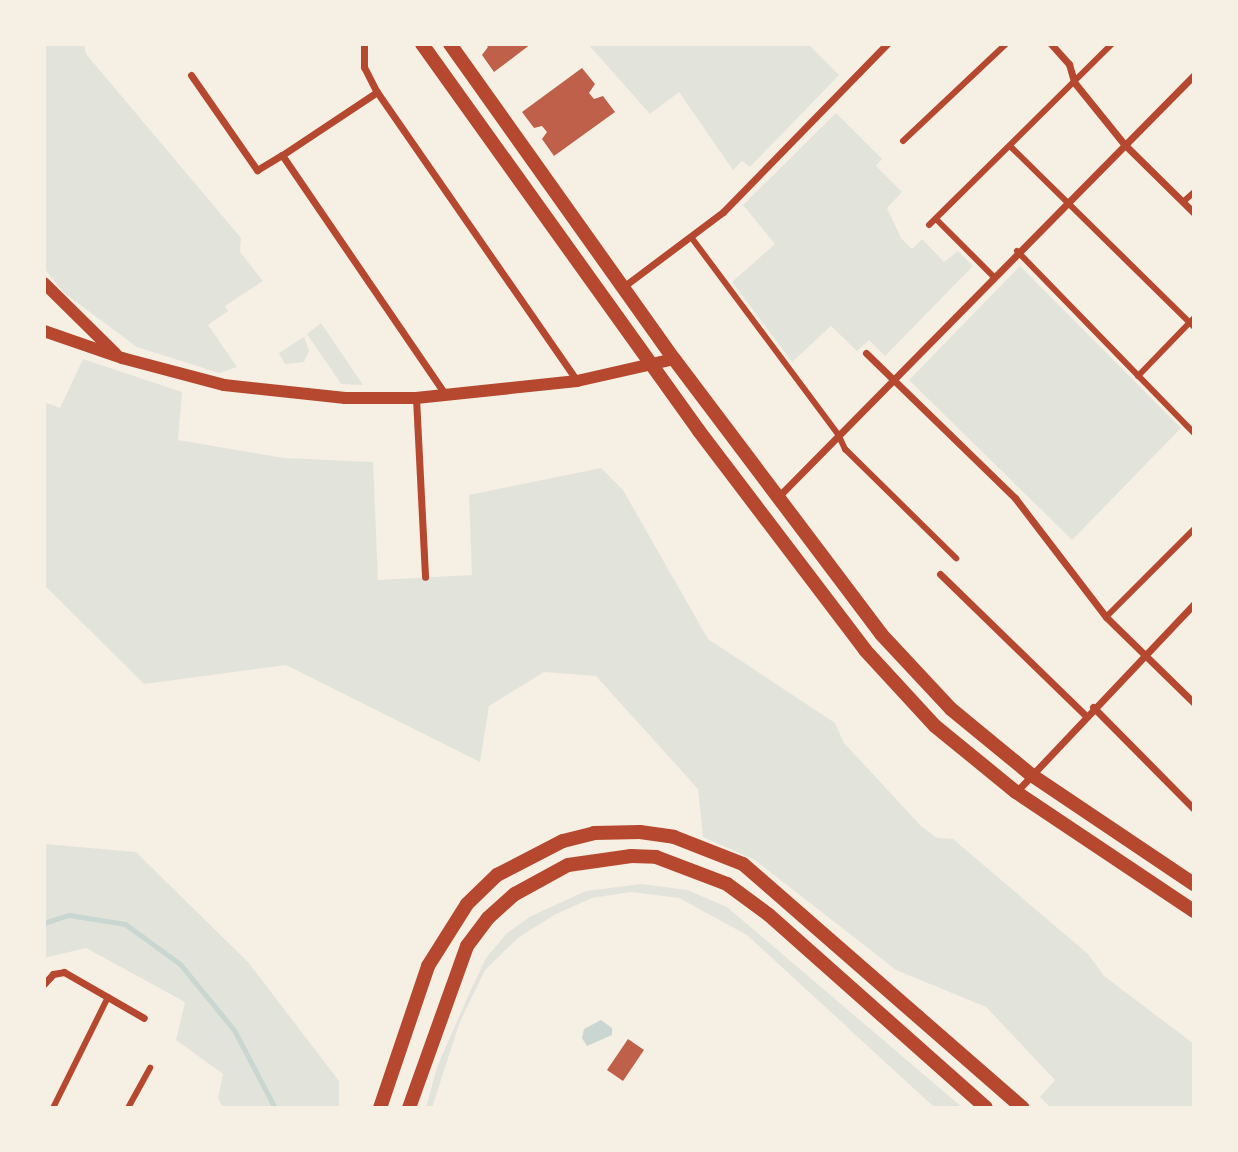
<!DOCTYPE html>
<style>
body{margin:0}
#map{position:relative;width:1238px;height:1152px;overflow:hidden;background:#f6efe4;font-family:Poppins,sans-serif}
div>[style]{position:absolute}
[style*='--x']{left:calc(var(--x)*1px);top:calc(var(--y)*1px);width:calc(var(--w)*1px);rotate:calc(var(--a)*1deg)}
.green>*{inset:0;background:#e2e4dc}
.water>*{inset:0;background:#c9d6d2}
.stream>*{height:5px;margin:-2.5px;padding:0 2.5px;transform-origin:2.5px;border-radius:2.5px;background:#c9d6d2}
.building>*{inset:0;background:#bf614a}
.pedestrian>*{height:6px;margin:-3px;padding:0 3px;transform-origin:3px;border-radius:3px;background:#b5482f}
.minor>*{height:7px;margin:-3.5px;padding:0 3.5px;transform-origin:3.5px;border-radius:3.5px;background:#b5482f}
.tertiary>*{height:12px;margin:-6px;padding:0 6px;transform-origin:6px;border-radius:6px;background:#b5482f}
.secondary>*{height:14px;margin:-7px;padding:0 7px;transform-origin:7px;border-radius:7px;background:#b5482f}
span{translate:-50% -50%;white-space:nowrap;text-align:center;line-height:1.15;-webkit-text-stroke:5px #f6efe4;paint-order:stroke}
.frame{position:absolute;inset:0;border:46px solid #f6efe4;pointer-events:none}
</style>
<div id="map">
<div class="green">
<div style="clip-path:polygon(44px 44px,84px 44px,86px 54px,241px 238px,240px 252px,263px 281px,225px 306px,228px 311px,208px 325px,237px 367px,219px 373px,137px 347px,64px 293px,44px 268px)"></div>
<div style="clip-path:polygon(588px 44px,808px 44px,839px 75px,750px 167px,742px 161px,733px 170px,679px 92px,650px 114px)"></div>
<div style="clip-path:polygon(836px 113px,882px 159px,876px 166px,902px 192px,887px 208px,901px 238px,912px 249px,922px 239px,944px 262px,958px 251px,973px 266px,885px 356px,869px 340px,857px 351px,831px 326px,792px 362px,732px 282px,775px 244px,743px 205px)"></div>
<div style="clip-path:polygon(1020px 266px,1181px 428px,1072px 540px,909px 380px)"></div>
<div style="clip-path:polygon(321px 323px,363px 385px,341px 384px,307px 334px)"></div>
<div style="clip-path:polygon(304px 337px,309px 351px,304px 362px,285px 364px,279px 353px)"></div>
<div style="clip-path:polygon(83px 359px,182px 392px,178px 440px,284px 458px,373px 462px,378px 580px,472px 575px,469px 495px,601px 468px,623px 490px,708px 639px,835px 723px,844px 743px,921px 826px,937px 838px,953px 839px,1088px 954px,1104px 976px,1194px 1044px,1194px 1108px,1051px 1108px,1040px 1097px,1055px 1080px,986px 1007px,896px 970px,755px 860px,703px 837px,698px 789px,596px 676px,544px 672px,489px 706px,480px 762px,286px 665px,144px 684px,44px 585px,44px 402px,60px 408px)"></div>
<div style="clip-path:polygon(44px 844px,136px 852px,248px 962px,339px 1081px,339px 1108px,223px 1108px,218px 1098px,223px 1074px,176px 1040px,185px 1002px,86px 948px,44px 958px)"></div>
<div style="clip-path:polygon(642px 884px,687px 890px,727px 907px,963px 1108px,935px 1108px,747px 935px,679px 898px,631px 892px,592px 898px,556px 914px,519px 937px,485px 970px,459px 1024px,432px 1108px,426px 1108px,437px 1067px,469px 994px,486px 958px,506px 934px,531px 916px,586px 891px)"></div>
</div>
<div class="water">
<div style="clip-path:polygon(601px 1020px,612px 1028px,612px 1035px,587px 1046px,582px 1038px,584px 1029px)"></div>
</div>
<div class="stream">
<div style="--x:44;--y:923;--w:26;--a:-18"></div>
<div style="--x:69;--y:915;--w:57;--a:9.1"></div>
<div style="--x:125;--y:924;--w:68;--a:36"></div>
<div style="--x:180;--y:964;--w:85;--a:50.7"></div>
<div style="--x:234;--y:1030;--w:88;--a:62.3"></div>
</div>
<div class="building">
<div style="clip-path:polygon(485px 44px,531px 44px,494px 72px,482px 55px,488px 47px)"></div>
<div style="clip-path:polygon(582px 68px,595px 84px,589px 93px,594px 99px,603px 96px,615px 112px,554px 156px,542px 139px,547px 132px,542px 126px,534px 128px,522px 112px)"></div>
<div style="clip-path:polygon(628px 1039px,644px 1050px,623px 1081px,607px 1070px)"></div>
</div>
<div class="pedestrian">
<div style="--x:903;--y:141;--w:141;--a:-43.3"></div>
<div style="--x:1010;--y:146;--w:258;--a:44.5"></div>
<div style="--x:1183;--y:202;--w:15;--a:-42"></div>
<div style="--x:936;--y:219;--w:81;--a:45"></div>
<div style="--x:929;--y:225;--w:257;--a:-44.7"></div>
<div style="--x:691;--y:237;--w:246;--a:53.3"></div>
<div style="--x:838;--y:434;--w:17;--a:65"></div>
<div style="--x:845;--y:449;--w:156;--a:44.5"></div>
<div style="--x:1017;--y:251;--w:254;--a:45.8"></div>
<div style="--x:1138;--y:376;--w:81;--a:-46"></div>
<div style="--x:1106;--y:617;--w:124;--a:-45"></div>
<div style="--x:53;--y:1108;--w:124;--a:-63.6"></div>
<div style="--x:128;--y:1108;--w:46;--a:-61.2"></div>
</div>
<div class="minor">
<div style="--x:364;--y:44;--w:23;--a:90"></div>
<div style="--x:364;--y:67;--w:28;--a:63"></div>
<div style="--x:377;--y:92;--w:351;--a:55.3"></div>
<div style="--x:1051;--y:44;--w:27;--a:48"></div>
<div style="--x:1069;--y:64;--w:19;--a:74"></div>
<div style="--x:1074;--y:82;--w:80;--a:51.1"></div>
<div style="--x:1124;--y:144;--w:98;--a:44.6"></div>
<div style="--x:191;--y:75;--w:116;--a:55.2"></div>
<div style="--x:257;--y:170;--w:29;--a:-31"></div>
<div style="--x:377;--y:92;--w:114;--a:146.4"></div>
<div style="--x:282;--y:155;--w:289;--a:55.7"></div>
<div style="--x:623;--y:287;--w:125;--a:-36.9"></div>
<div style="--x:723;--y:212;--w:235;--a:-45.7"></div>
<div style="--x:866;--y:353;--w:208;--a:44.2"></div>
<div style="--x:1015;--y:498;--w:150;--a:52.6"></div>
<div style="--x:1106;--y:617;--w:123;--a:44.3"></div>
<div style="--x:416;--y:398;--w:179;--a:87.1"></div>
<div style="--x:777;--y:498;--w:594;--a:-45.41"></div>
<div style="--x:940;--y:574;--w:202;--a:44.2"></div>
<div style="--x:1093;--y:707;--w:144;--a:45.3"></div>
<div style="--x:1016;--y:792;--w:259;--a:-46.6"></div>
<div style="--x:44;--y:984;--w:13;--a:-48"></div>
<div style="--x:53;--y:974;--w:11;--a:-10"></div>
<div style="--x:64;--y:972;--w:92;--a:29.9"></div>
</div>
<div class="tertiary">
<div style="--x:44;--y:283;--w:101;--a:44.6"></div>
<div style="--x:44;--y:331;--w:83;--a:19.1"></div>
<div style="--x:122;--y:358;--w:106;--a:14.8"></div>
<div style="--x:224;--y:385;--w:122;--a:6.1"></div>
<div style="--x:345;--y:398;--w:71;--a:0"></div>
<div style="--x:416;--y:398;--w:162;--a:-6"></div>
<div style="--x:577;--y:381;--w:99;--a:-12.8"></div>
</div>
<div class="secondary">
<div style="--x:422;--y:44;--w:476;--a:54.4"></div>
<div style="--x:699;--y:431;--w:275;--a:52.8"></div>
<div style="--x:865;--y:650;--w:103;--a:47.4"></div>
<div style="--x:935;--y:726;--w:104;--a:39.2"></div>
<div style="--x:1016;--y:792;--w:214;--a:33.8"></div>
<div style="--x:450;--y:44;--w:387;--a:54.6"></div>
<div style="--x:674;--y:359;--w:344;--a:53"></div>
<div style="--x:881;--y:634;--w:103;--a:47"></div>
<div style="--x:951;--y:709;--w:102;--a:39.4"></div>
<div style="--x:1030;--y:774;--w:197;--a:33.9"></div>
<div style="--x:380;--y:1108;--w:150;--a:-71.3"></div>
<div style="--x:428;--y:966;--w:73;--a:-57.8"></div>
<div style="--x:467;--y:904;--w:42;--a:-44"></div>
<div style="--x:497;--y:875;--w:74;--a:-27.3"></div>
<div style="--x:563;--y:841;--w:32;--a:-14"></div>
<div style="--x:594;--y:833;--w:46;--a:-1.2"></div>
<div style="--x:640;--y:832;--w:34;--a:8"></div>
<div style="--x:674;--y:837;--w:74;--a:21.4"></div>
<div style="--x:743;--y:864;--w:371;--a:41.1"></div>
<div style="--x:409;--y:1108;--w:172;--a:-70.3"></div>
<div style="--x:467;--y:946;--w:35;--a:-53"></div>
<div style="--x:488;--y:918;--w:36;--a:-42"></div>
<div style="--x:515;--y:894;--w:60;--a:-28.7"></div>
<div style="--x:568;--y:865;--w:64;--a:-8.1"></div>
<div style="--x:631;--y:856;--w:25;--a:2"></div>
<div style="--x:656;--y:857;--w:76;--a:20.8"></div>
<div style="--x:727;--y:884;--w:52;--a:36.4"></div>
<div style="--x:769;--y:915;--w:290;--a:41.6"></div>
</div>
<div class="frame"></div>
</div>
